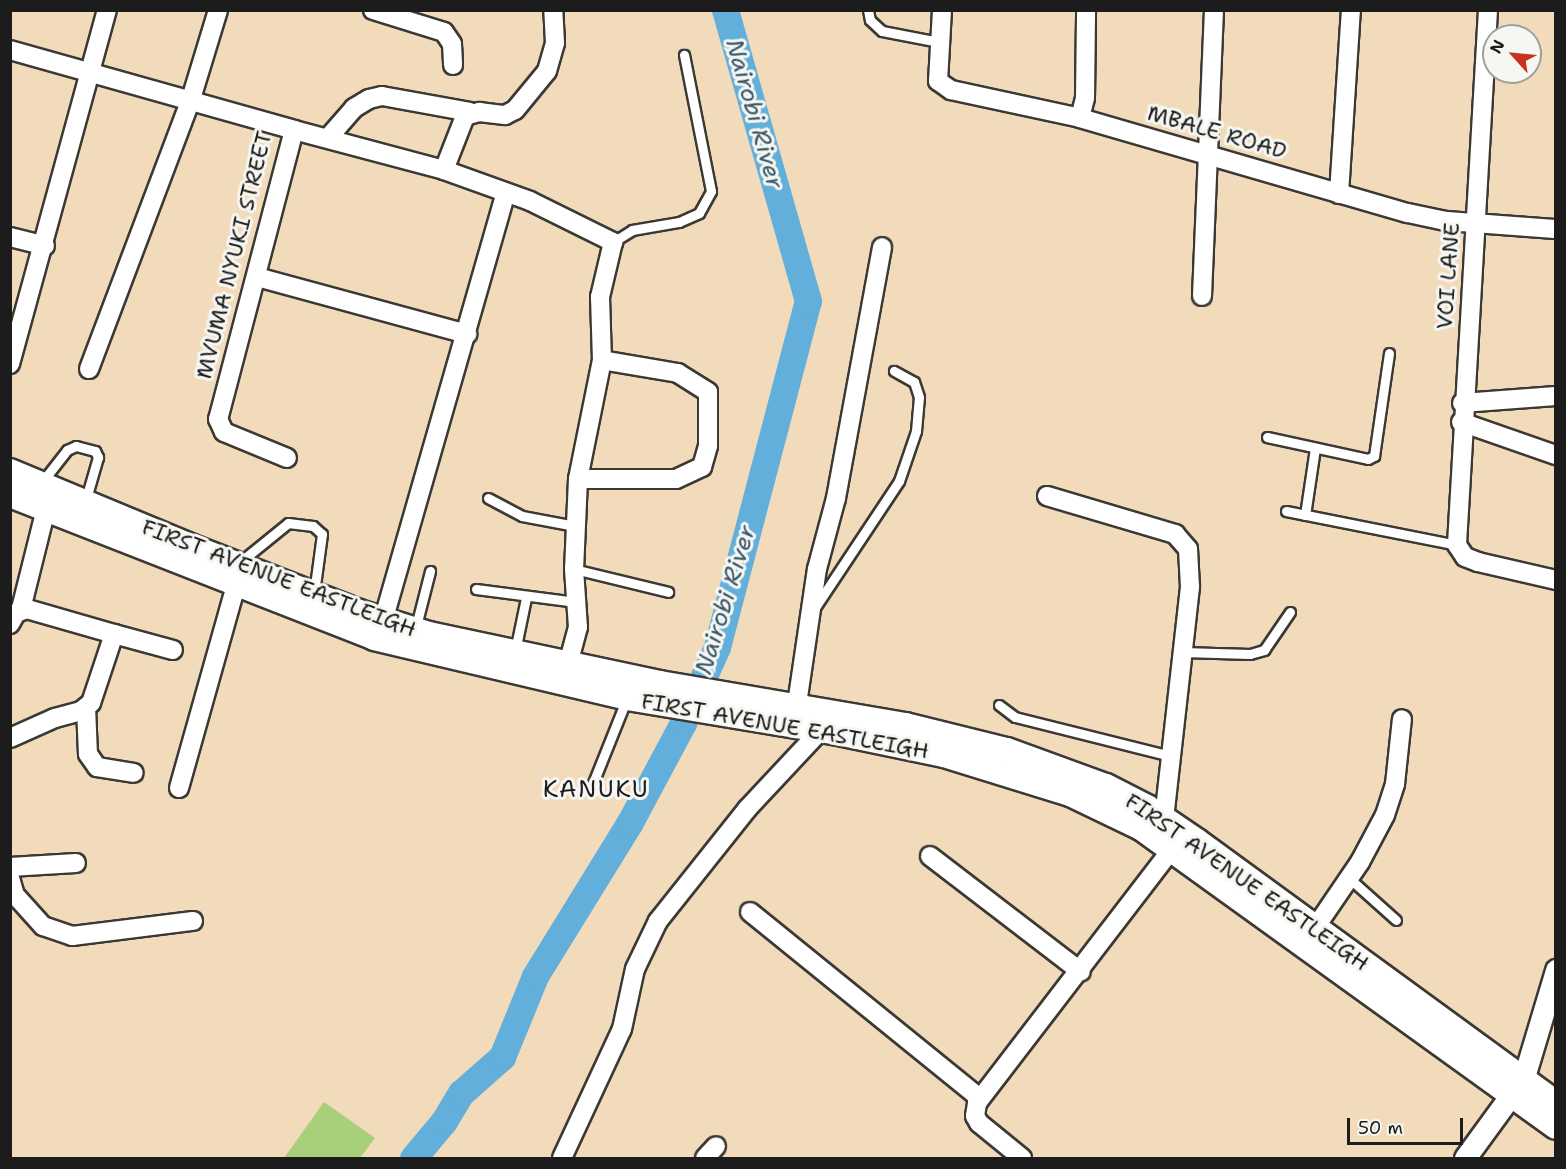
<!DOCTYPE html>
<style>
body{margin:0}
#map{position:relative;width:1566px;height:1169px;overflow:hidden;background:#f2dbbb;font-family:"Shantell Sans",sans-serif}
div>[style]{position:absolute}
[style*='--x']{left:calc(var(--x)*1px);top:calc(var(--y)*1px);width:calc(var(--w)*1px);rotate:calc(var(--a)*1deg)}
.green>*{inset:0;background:#a8cf79}
.river>*{height:27px;margin:-13.5px;padding:0 13.5px;transform-origin:13.5px;border-radius:13.5px;background:#62afdb}
.roads{filter:drop-shadow(2px 0 #3c3934) drop-shadow(-2px 0 #3c3934) drop-shadow(0 2px #3c3934) drop-shadow(0 -2px #3c3934)}
.service>*{height:9px;margin:-4.5px;padding:0 4.5px;transform-origin:4.5px;border-radius:4.5px;background:#fff}
.minor>*{height:18px;margin:-9px;padding:0 9px;transform-origin:9px;border-radius:9px;background:#fff}
.tertiary>*{height:21px;margin:-10.5px;padding:0 10.5px;transform-origin:10.5px;border-radius:10.5px;background:#fff}
.secondary>*{height:24px;margin:-12px;padding:0 12px;transform-origin:12px;border-radius:12px;background:#fff}
span{translate:-50% -50%;white-space:nowrap;text-align:center;line-height:1.15;-webkit-text-stroke:6px #f6f6f2;paint-order:stroke}
.street-label{font-size:22px;color:#1c1c1c}
.water-label{font-size:24px;color:#385768;font-style:italic}
.neighbourhood-label{font-size:24px;color:#1c1c1c;letter-spacing:1.5px}
.frame{position:absolute;inset:0;border:12px solid #1c1c1c;pointer-events:none}
.north{position:absolute;left:1482px;top:24px;width:60px;height:60px;box-sizing:border-box;background:#f6f6f2;border:2px solid #9f9f9c;border-radius:50%;rotate:297deg;font-size:16px;font-weight:700;line-height:24px;text-align:center;color:#1c1c1c}
.north::after{content:'';display:block;margin:auto;width:21px;height:27px;background:#c8321e;clip-path:polygon(50% 0,100% 100%,50% 72%,0 100%)}
.scale{position:absolute;left:1347px;top:1118px;width:116px;height:27px;box-sizing:border-box;border:3px solid #1c1c1c;border-top:0;padding-left:8px;font-size:18px;line-height:21px;white-space:nowrap;color:#1c1c1c;-webkit-text-stroke:4px #f6f6f2;paint-order:stroke}
</style>
<div id="map">
<div class="green">
<div style="clip-path:polygon(324px 1102px,375px 1138px,360px 1158px,284px 1158px)"></div>
</div>
<div class="river">
<div style="--x:413;--y:1158;--w:48;--a:-50"></div>
<div style="--x:444;--y:1121;--w:33;--a:-59"></div>
<div style="--x:461;--y:1093;--w:55;--a:-41.3"></div>
<div style="--x:502;--y:1057;--w:87;--a:-67.8"></div>
<div style="--x:535;--y:976;--w:179;--a:-58.3"></div>
<div style="--x:629;--y:824;--w:115;--a:-61.9"></div>
<div style="--x:683;--y:723;--w:83;--a:-65.9"></div>
<div style="--x:717;--y:647;--w:358;--a:-75.3"></div>
<div style="--x:808;--y:301;--w:303;--a:-105.9"></div>
</div>
<div class="roads">
<div class="service">
<div style="--x:868;--y:10;--w:10;--a:79"></div>
<div style="--x:870;--y:20;--w:16;--a:43"></div>
<div style="--x:882;--y:31;--w:58;--a:10.9"></div>
<div style="--x:613;--y:242;--w:22;--a:-32"></div>
<div style="--x:632;--y:230;--w:48;--a:-9.7"></div>
<div style="--x:679;--y:222;--w:22;--a:-24"></div>
<div style="--x:699;--y:213;--w:25;--a:-61"></div>
<div style="--x:711;--y:191;--w:139;--a:-101.2"></div>
<div style="--x:1267;--y:437;--w:103;--a:12.3"></div>
<div style="--x:1368;--y:459;--w:7;--a:-27"></div>
<div style="--x:1374;--y:456;--w:104;--a:-81.7"></div>
<div style="--x:42;--y:482;--w:41;--a:-52"></div>
<div style="--x:67;--y:450;--w:10;--a:-24"></div>
<div style="--x:76;--y:446;--w:20;--a:15"></div>
<div style="--x:95;--y:451;--w:7;--a:63"></div>
<div style="--x:98;--y:457;--w:47;--a:106.1"></div>
<div style="--x:488;--y:498;--w:38;--a:28"></div>
<div style="--x:522;--y:516;--w:54;--a:10.7"></div>
<div style="--x:1286;--y:511;--w:174;--a:11.2"></div>
<div style="--x:1305;--y:515;--w:68;--a:-81.5"></div>
<div style="--x:240;--y:562;--w:62;--a:-39.1"></div>
<div style="--x:288;--y:523;--w:25;--a:7"></div>
<div style="--x:313;--y:526;--w:12;--a:42"></div>
<div style="--x:322;--y:534;--w:60;--a:97.7"></div>
<div style="--x:574;--y:569;--w:97;--a:13.7"></div>
<div style="--x:476;--y:589;--w:101;--a:7.4"></div>
<div style="--x:816;--y:606;--w:150;--a:-56.4"></div>
<div style="--x:899;--y:481;--w:53;--a:-71.2"></div>
<div style="--x:916;--y:431;--w:34;--a:-85"></div>
<div style="--x:919;--y:397;--w:16;--a:-108"></div>
<div style="--x:914;--y:382;--w:23;--a:-151"></div>
<div style="--x:415;--y:630;--w:61;--a:-75.7"></div>
<div style="--x:515;--y:651;--w:54;--a:-78.3"></div>
<div style="--x:1182;--y:652;--w:68;--a:1.7"></div>
<div style="--x:1250;--y:654;--w:15;--a:-16"></div>
<div style="--x:1264;--y:650;--w:46;--a:-55.6"></div>
<div style="--x:999;--y:705;--w:20;--a:37"></div>
<div style="--x:1015;--y:717;--w:160;--a:14.1"></div>
<div style="--x:591;--y:788;--w:97;--a:-68.2"></div>
<div style="--x:1349;--y:878;--w:63;--a:41.8"></div>
</div>
<div class="minor">
<div style="--x:373;--y:10;--w:74;--a:17.2"></div>
<div style="--x:444;--y:32;--w:14;--a:56"></div>
<div style="--x:452;--y:44;--w:21;--a:87"></div>
<div style="--x:942;--y:10;--w:71;--a:93.2"></div>
<div style="--x:938;--y:81;--w:16;--a:35"></div>
<div style="--x:951;--y:90;--w:132;--a:12.2"></div>
<div style="--x:1080;--y:118;--w:341;--a:16.2"></div>
<div style="--x:1408;--y:213;--w:39;--a:12"></div>
<div style="--x:1446;--y:221;--w:110;--a:4.2"></div>
<div style="--x:1488;--y:10;--w:536;--a:93.32"></div>
<div style="--x:1457;--y:545;--w:14;--a:56"></div>
<div style="--x:1465;--y:557;--w:14;--a:21"></div>
<div style="--x:1478;--y:562;--w:80;--a:13"></div>
<div style="--x:10;--y:50;--w:295;--a:15.7"></div>
<div style="--x:294;--y:130;--w:299;--a:104.7"></div>
<div style="--x:218;--y:419;--w:14;--a:65"></div>
<div style="--x:224;--y:432;--w:68;--a:22.4"></div>
<div style="--x:1080;--y:118;--w:21;--a:-76"></div>
<div style="--x:1085;--y:98;--w:88;--a:-89.3"></div>
<div style="--x:294;--y:130;--w:155;--a:14.9"></div>
<div style="--x:444;--y:170;--w:91;--a:19.8"></div>
<div style="--x:530;--y:201;--w:93;--a:26.3"></div>
<div style="--x:613;--y:242;--w:57;--a:103.3"></div>
<div style="--x:600;--y:297;--w:63;--a:88.2"></div>
<div style="--x:602;--y:360;--w:121;--a:101.4"></div>
<div style="--x:578;--y:479;--w:90;--a:92.5"></div>
<div style="--x:574;--y:569;--w:58;--a:86.1"></div>
<div style="--x:578;--y:627;--w:38;--a:105"></div>
<div style="--x:328;--y:138;--w:40;--a:-49"></div>
<div style="--x:354;--y:108;--w:17;--a:-31"></div>
<div style="--x:369;--y:99;--w:13;--a:-13"></div>
<div style="--x:382;--y:96;--w:89;--a:10.3"></div>
<div style="--x:444;--y:170;--w:58;--a:-68.7"></div>
<div style="--x:465;--y:116;--w:15;--a:-16"></div>
<div style="--x:479;--y:112;--w:26;--a:7"></div>
<div style="--x:505;--y:115;--w:11;--a:-27"></div>
<div style="--x:515;--y:110;--w:50;--a:-50.6"></div>
<div style="--x:547;--y:71;--w:29;--a:-74"></div>
<div style="--x:555;--y:43;--w:33;--a:-93"></div>
<div style="--x:1339;--y:194;--w:184;--a:-86.3"></div>
<div style="--x:10;--y:237;--w:36;--a:14"></div>
<div style="--x:257;--y:277;--w:218;--a:15.2"></div>
<div style="--x:1202;--y:296;--w:286;--a:-87.6"></div>
<div style="--x:10;--y:364;--w:367;--a:-74.7"></div>
<div style="--x:89;--y:369;--w:289;--a:-69.3"></div>
<div style="--x:191;--y:99;--w:93;--a:-73.1"></div>
<div style="--x:1462;--y:403;--w:94;--a:-4.3"></div>
<div style="--x:1461;--y:422;--w:101;--a:19.2"></div>
<div style="--x:578;--y:479;--w:98;--a:0"></div>
<div style="--x:676;--y:479;--w:29;--a:-25"></div>
<div style="--x:702;--y:467;--w:22;--a:-74"></div>
<div style="--x:708;--y:446;--w:54;--a:-90"></div>
<div style="--x:708;--y:392;--w:36;--a:-148"></div>
<div style="--x:678;--y:373;--w:77;--a:-170.3"></div>
<div style="--x:1047;--y:496;--w:134;--a:16.5"></div>
<div style="--x:1175;--y:534;--w:20;--a:49"></div>
<div style="--x:1188;--y:549;--w:38;--a:87"></div>
<div style="--x:1190;--y:587;--w:232;--a:96.4"></div>
<div style="--x:21;--y:609;--w:103;--a:-76"></div>
<div style="--x:383;--y:621;--w:445;--a:-74"></div>
<div style="--x:10;--y:624;--w:13;--a:-61"></div>
<div style="--x:16;--y:613;--w:12;--a:-20"></div>
<div style="--x:27;--y:609;--w:91;--a:16"></div>
<div style="--x:797;--y:704;--w:136;--a:-81.6"></div>
<div style="--x:817;--y:569;--w:73;--a:-75"></div>
<div style="--x:836;--y:498;--w:255;--a:-79.6"></div>
<div style="--x:86;--y:707;--w:47;--a:87.6"></div>
<div style="--x:88;--y:754;--w:16;--a:55"></div>
<div style="--x:97;--y:767;--w:37;--a:9"></div>
<div style="--x:10;--y:738;--w:49;--a:-24"></div>
<div style="--x:55;--y:718;--w:27;--a:-15"></div>
<div style="--x:81;--y:711;--w:13;--a:-39"></div>
<div style="--x:91;--y:703;--w:73;--a:-71.6"></div>
<div style="--x:114;--y:634;--w:61;--a:15.2"></div>
<div style="--x:179;--y:788;--w:211;--a:-74.3"></div>
<div style="--x:930;--y:856;--w:190;--a:37.5"></div>
<div style="--x:10;--y:867;--w:66;--a:-3.5"></div>
<div style="--x:10;--y:878;--w:18;--a:74"></div>
<div style="--x:15;--y:895;--w:42;--a:47.9"></div>
<div style="--x:43;--y:926;--w:31;--a:19"></div>
<div style="--x:72;--y:936;--w:122;--a:-7.1"></div>
<div style="--x:750;--y:912;--w:296;--a:39"></div>
<div style="--x:1315;--y:928;--w:80;--a:-55.7"></div>
<div style="--x:1360;--y:862;--w:53;--a:-62"></div>
<div style="--x:1385;--y:815;--w:33;--a:-72"></div>
<div style="--x:1395;--y:784;--w:65;--a:-83.9"></div>
<div style="--x:562;--y:1158;--w:142;--a:-65.1"></div>
<div style="--x:622;--y:1029;--w:61;--a:-77.8"></div>
<div style="--x:635;--y:969;--w:53;--a:-64.4"></div>
<div style="--x:658;--y:921;--w:143;--a:-51.5"></div>
<div style="--x:747;--y:809;--w:108;--a:-46.9"></div>
<div style="--x:705;--y:1158;--w:16;--a:-47"></div>
<div style="--x:1022;--y:1158;--w:55;--a:-140.9"></div>
<div style="--x:979;--y:1123;--w:8;--a:-120"></div>
<div style="--x:975;--y:1116;--w:13;--a:-81"></div>
<div style="--x:977;--y:1103;--w:320;--a:-52.5"></div>
</div>
<div class="tertiary">
<div style="--x:1465;--y:1158;--w:100;--a:-53.9"></div>
<div style="--x:1524;--y:1077;--w:112;--a:-73.3"></div>
</div>
<div class="secondary">
<div style="--x:10;--y:471;--w:195;--a:22.6"></div>
<div style="--x:190;--y:546;--w:181;--a:21.3"></div>
<div style="--x:359;--y:612;--w:73;--a:17.4"></div>
<div style="--x:429;--y:634;--w:236;--a:12"></div>
<div style="--x:660;--y:683;--w:249;--a:9.7"></div>
<div style="--x:905;--y:725;--w:105;--a:13.8"></div>
<div style="--x:1007;--y:750;--w:105;--a:20"></div>
<div style="--x:1106;--y:786;--w:46;--a:27.1"></div>
<div style="--x:1147;--y:807;--w:60;--a:34.2"></div>
<div style="--x:1197;--y:841;--w:444;--a:36.1"></div>
<div style="--x:10;--y:495;--w:391;--a:21.4"></div>
<div style="--x:374;--y:638;--w:260;--a:13.3"></div>
<div style="--x:627;--y:698;--w:209;--a:9.4"></div>
<div style="--x:833;--y:732;--w:113;--a:11.7"></div>
<div style="--x:944;--y:755;--w:132;--a:17.2"></div>
<div style="--x:1070;--y:794;--w:79;--a:25.6"></div>
<div style="--x:1141;--y:828;--w:511;--a:35.77"></div>
</div>
</div>
<div class="street-label">
<span style="left:1217px;top:132px;rotate:16deg">MBALE ROAD</span>
<span style="left:234px;top:255px;rotate:-76deg">MVUMA NYUKI STREET</span>
<span style="left:1448px;top:276px;rotate:-86deg">VOI LANE</span>
<span style="left:279px;top:578px;rotate:21deg">FIRST AVENUE EASTLEIGH</span>
<span style="left:785px;top:726px;rotate:10deg">FIRST AVENUE EASTLEIGH</span>
<span style="left:1247px;top:882px;rotate:35deg">FIRST AVENUE EASTLEIGH</span>
</div>
<div class="water-label">
<span style="left:754px;top:114px;rotate:74deg">Nairobi River</span>
<span style="left:726px;top:600px;rotate:-73deg">Nairobi River</span>
</div>
<div class="neighbourhood-label">
<span style="left:596px;top:790px">KANUKU</span>
</div>
<div class="frame"></div>
<div class="north">N</div>
<div class="scale">50 m</div>
</div>
